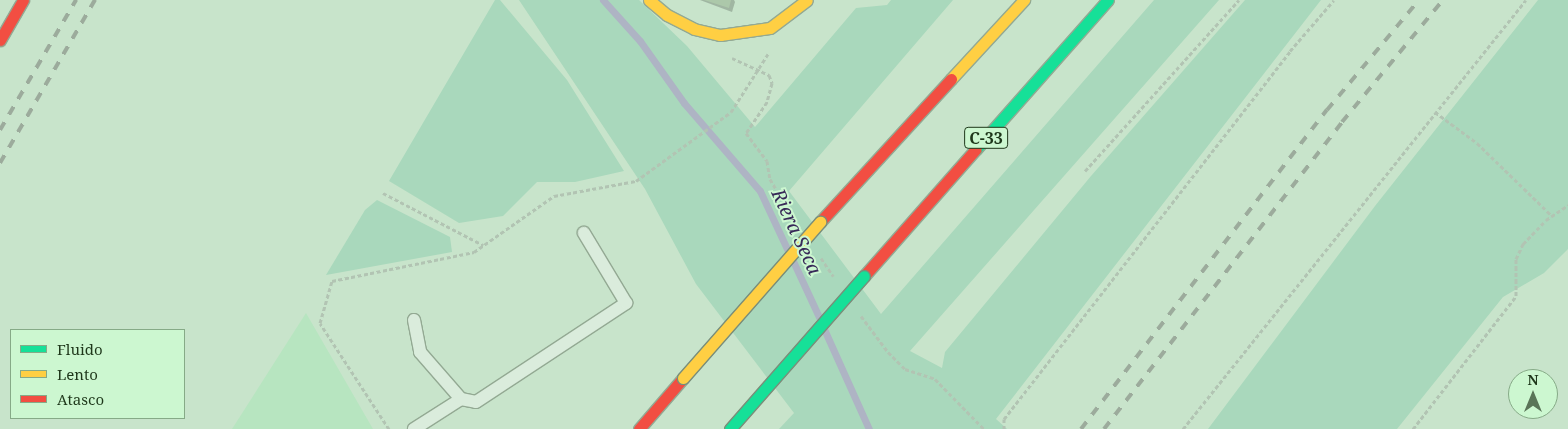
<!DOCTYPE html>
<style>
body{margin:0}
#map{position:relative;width:1568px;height:429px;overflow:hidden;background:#c8e4cb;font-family:"Noto Serif",serif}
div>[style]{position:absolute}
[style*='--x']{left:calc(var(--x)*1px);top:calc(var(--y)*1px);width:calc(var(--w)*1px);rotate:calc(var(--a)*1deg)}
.farmland>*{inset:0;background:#b7e5c0}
.green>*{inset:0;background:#a9d8bc}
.shadow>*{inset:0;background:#0003}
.stream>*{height:7px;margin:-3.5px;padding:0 3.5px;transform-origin:3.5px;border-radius:3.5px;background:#aeb4c4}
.building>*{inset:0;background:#acc8aa}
.path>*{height:3px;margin-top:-1.5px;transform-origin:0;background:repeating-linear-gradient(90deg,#b2c4b3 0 4px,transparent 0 6.5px)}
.roads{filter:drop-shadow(1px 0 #93a993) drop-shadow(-1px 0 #93a993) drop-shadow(0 1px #93a993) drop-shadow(0 -1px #93a993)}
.lane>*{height:12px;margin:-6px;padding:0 6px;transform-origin:6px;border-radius:6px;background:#daecdc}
.fast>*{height:11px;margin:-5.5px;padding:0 5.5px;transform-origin:5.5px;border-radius:5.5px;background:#16e098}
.slow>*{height:11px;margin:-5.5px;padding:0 5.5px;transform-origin:5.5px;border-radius:5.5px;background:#ffcf43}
.jam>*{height:11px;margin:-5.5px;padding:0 5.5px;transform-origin:5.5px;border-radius:5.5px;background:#f24e42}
.rail>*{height:4px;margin-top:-2px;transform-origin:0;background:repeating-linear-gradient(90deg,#9cab9c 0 9px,transparent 0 18px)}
.bridges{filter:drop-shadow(1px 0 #7a8e7a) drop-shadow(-1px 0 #7a8e7a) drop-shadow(0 1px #7a8e7a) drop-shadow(0 -1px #7a8e7a)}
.fast-bridge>*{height:11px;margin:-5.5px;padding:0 5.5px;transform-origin:5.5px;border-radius:5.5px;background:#16e098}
.slow-bridge>*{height:11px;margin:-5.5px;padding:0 5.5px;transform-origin:5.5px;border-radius:5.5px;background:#ffcf43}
span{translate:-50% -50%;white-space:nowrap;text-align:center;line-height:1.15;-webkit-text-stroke:4px #ccf7d0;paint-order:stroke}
.shield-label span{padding:1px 4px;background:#ccf7d0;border:1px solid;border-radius:4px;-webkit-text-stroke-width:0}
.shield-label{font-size:16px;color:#1e371a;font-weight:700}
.water-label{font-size:19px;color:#382958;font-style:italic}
.legend{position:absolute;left:10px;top:329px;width:175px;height:90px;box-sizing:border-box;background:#ccf7d0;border:1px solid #86aa87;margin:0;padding:6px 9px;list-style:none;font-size:15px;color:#1e371a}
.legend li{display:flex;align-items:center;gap:10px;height:25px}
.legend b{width:25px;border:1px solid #86aa87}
.north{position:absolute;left:1508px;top:369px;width:50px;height:50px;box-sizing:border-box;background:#ccf7d0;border:1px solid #86aa87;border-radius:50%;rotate:0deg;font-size:14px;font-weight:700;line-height:20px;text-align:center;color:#1e371a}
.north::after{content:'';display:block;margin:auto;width:18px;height:22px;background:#5a7458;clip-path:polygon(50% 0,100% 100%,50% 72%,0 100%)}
</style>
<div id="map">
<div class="farmland">
<div style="clip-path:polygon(306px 313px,373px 429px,232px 429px)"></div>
</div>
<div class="green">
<div style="clip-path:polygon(495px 0,500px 0,567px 80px,624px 171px,575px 182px,537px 182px,503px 216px,459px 223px,389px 181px)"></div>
<div style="clip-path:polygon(519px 0,639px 0,687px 46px,755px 127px,856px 8px,887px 5px,891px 0,953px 0,789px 191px,881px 314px,1154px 0,1219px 0,910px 351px,942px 368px,945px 352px,1091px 176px,1245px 0,1321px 0,996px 419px,1007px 429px,779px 429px,794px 413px,696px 284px,645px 189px)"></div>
<div style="clip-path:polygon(1538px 0,1568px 0,1568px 249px,1544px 273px,1503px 297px,1397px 429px,1208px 429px,1375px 206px)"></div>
<div style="clip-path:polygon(377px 200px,450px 237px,452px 252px,326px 275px,365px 210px)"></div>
</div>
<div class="shadow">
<div style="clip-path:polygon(700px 0,734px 0,735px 2px,732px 12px)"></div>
</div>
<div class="stream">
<div style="--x:603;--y:0;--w:55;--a:47.9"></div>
<div style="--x:640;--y:41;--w:76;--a:54.6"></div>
<div style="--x:684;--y:103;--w:116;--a:49.2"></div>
<div style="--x:760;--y:191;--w:64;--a:65"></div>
<div style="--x:793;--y:261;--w:62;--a:65.1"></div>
<div style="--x:824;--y:329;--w:110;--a:65.8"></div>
</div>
<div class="building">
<div style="clip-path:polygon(704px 0,731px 0,729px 8px)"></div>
</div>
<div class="path">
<div style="--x:732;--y:58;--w:41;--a:24.7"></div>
<div style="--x:769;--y:75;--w:9;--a:69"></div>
<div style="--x:772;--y:83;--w:20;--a:105"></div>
<div style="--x:767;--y:102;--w:37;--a:124"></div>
<div style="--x:746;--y:133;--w:35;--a:53"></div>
<div style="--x:767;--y:161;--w:18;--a:81"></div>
<div style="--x:770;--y:179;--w:43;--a:59.3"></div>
<div style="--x:1435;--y:112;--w:52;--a:36.4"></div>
<div style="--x:1477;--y:143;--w:105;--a:44.2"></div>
<div style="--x:1085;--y:171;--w:230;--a:-48"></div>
<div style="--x:383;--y:193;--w:113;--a:27.5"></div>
<div style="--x:821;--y:258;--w:22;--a:56"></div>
<div style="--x:861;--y:316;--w:45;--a:53.1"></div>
<div style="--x:888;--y:352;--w:24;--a:45"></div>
<div style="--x:905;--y:369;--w:32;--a:18"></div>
<div style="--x:935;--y:379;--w:70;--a:45.6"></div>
<div style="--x:389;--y:429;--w:126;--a:-123.1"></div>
<div style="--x:320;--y:323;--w:44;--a:-74.1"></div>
<div style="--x:332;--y:281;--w:145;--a:-11.5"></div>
<div style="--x:474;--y:252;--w:98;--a:-35"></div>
<div style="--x:554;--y:196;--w:83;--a:-10.4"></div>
<div style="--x:636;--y:181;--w:117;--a:-36"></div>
<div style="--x:731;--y:112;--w:69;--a:-57.5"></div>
<div style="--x:1004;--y:429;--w:10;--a:-90"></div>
<div style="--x:1004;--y:419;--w:466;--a:-52.1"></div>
<div style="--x:1290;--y:51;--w:67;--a:-49.2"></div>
<div style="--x:1183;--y:429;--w:549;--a:-51.36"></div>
<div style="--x:1413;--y:429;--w:168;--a:-52.2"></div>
<div style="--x:1516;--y:296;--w:37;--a:-90"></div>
<div style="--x:1516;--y:259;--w:17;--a:-65"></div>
<div style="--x:1523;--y:244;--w:33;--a:-46"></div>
<div style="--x:1546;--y:220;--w:27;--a:-34"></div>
</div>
<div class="roads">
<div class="lane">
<div style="--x:414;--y:320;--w:33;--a:79"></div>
<div style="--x:420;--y:352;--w:62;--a:48.9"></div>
<div style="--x:461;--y:399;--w:56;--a:147.4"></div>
<div style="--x:461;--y:399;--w:15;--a:11"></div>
<div style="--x:476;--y:402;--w:180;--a:-33.4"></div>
<div style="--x:626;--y:303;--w:82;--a:-121"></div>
</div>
<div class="fast">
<div style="--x:976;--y:149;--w:199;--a:-48.5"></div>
</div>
<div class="slow">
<div style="--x:649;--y:0;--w:23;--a:40"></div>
<div style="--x:667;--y:15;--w:30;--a:27"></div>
<div style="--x:694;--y:29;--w:27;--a:13"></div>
<div style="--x:720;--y:35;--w:50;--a:-8"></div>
<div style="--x:770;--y:28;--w:46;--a:-37.1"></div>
<div style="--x:951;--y:79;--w:108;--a:-47.3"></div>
</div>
<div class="jam">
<div style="--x:0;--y:40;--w:46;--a:-60.1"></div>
<div style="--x:820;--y:222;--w:194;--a:-47.5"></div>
<div style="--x:864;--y:276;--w:169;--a:-48.6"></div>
<div style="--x:639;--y:429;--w:67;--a:-49.2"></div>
</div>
</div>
<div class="rail">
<div style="--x:0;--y:130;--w:151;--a:-59.7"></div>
<div style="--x:0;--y:163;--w:189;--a:-59.8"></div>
<div style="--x:1081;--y:429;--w:403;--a:-52.4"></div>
<div style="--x:1327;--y:110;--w:143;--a:-50.1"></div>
<div style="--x:1104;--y:429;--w:388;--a:-52.2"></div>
<div style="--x:1342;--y:122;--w:158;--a:-50.4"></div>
</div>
<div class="bridges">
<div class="fast-bridge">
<div style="--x:730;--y:429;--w:203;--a:-48.8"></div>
</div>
<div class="slow-bridge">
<div style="--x:683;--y:378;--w:208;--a:-48.7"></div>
</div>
</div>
<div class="shield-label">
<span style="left:986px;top:138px">C-33</span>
</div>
<div class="water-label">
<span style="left:796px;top:232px;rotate:65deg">Riera Seca</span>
</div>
<ul class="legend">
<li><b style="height:6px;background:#16e098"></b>Fluido</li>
<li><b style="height:6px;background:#ffcf43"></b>Lento</li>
<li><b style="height:6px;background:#f24e42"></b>Atasco</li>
</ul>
<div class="north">N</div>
</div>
